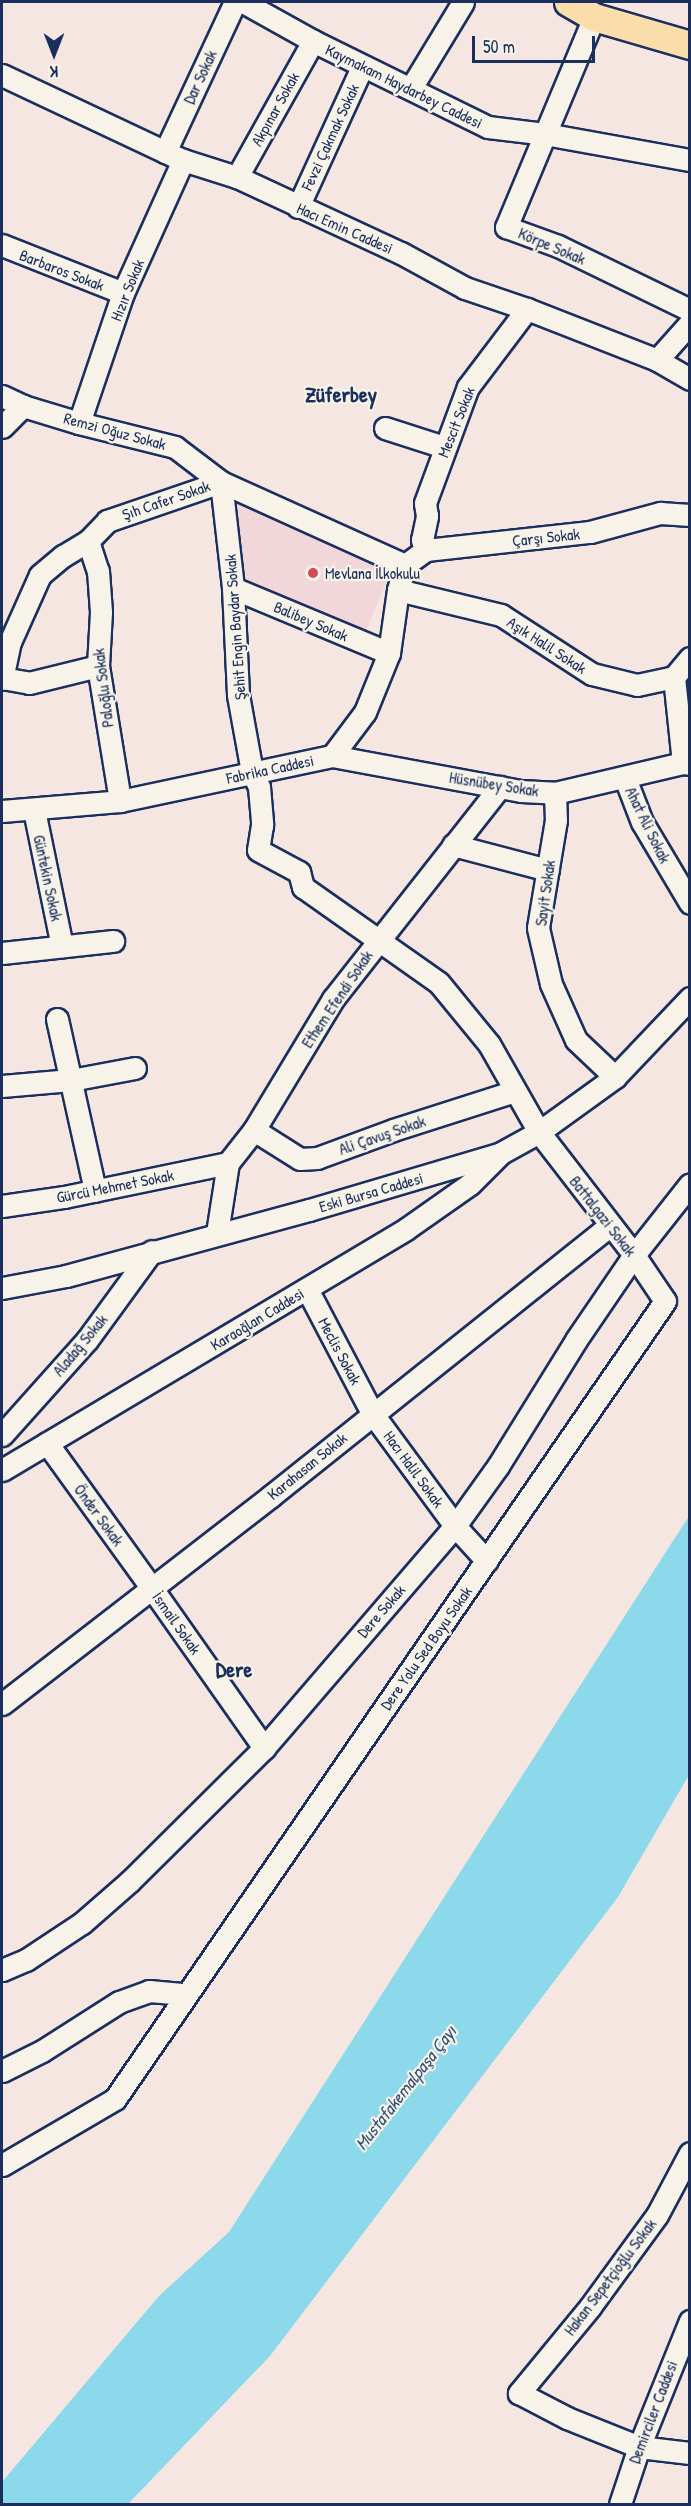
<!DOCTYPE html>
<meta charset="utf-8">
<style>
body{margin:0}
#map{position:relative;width:691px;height:2506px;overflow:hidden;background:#f5e6e2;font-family:"Patrick Hand",sans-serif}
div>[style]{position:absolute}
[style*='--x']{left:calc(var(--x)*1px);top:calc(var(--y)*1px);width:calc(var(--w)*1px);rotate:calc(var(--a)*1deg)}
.built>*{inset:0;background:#f2d7da}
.water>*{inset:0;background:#8bd9ea}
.roads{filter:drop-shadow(2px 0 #1b2f5e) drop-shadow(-2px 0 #1b2f5e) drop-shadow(0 2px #1b2f5e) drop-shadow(0 -2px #1b2f5e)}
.minor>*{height:21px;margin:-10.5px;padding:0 10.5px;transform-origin:10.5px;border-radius:10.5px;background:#f7f3e8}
.major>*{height:27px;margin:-13.5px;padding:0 13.5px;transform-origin:13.5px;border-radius:13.5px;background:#faddab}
.dots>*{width:16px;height:16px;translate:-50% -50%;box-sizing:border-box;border:3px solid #f7f3e8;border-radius:50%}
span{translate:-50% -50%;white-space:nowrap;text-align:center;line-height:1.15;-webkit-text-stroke:4.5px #f7f3e8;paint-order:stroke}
.street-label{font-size:16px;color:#1b2f5e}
.poi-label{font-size:16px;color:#1b2f5e}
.left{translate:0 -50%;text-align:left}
.water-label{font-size:18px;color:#31517a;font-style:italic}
.district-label{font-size:22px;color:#1b2f5e;font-weight:700}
.frame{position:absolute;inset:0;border:3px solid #1b2f5e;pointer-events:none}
.north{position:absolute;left:24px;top:24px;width:60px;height:60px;-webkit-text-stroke:4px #f7f3e8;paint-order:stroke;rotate:180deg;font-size:16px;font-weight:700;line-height:24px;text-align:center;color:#1b2f5e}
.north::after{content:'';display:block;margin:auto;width:21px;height:27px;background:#1b2f5e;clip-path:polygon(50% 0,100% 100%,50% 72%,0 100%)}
.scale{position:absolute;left:472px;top:36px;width:123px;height:27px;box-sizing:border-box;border:3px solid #1b2f5e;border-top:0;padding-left:8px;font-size:18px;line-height:21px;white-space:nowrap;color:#1b2f5e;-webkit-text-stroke:4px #f7f3e8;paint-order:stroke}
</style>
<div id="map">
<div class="built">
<div style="clip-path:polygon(234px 499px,393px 567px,363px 638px,236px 578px)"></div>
</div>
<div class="water">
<div style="clip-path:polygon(689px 1516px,689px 1775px,618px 1897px,270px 2356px,128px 2504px,2px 2504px,2px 2482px,159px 2296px,229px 2232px)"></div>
</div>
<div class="roads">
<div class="minor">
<div style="--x:243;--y:2;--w:80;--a:29.1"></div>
<div style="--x:313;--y:41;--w:195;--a:26.2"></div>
<div style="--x:488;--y:127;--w:57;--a:7"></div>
<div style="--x:545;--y:134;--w:147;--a:10.2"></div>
<div style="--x:594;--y:17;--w:228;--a:112.7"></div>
<div style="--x:506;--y:227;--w:55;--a:20.1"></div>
<div style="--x:558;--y:246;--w:147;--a:25.9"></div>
<div style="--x:2;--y:75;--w:200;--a:25.2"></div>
<div style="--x:183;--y:160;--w:57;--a:17.5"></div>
<div style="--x:237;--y:177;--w:181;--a:24.9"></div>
<div style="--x:401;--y:253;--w:73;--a:28.7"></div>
<div style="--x:465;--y:288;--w:65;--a:18.7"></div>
<div style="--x:527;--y:309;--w:140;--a:21.4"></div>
<div style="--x:657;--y:360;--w:38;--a:30"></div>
<div style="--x:411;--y:88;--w:100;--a:-58.8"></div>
<div style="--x:165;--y:152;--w:166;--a:-65"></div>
<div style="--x:237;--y:177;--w:156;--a:-60.8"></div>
<div style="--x:298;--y:207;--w:154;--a:-65.4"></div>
<div style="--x:2;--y:245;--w:130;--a:21.6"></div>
<div style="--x:657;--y:360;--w:50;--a:-48.3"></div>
<div style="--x:2;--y:396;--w:23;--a:25"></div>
<div style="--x:23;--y:406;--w:59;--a:16.9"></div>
<div style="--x:79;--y:423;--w:99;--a:14"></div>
<div style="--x:175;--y:447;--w:58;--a:37.3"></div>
<div style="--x:221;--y:482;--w:107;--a:83.5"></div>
<div style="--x:233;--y:588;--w:107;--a:87.3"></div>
<div style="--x:238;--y:695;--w:78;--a:79.7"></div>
<div style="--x:252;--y:772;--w:17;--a:65"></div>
<div style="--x:259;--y:787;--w:38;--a:85"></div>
<div style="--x:262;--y:825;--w:25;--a:99"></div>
<div style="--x:258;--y:850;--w:47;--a:28.2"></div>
<div style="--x:299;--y:872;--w:16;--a:75"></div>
<div style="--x:303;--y:887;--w:166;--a:35.2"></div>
<div style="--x:439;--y:983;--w:79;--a:50.7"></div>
<div style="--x:489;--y:1044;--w:101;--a:60.4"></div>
<div style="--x:539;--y:1132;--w:155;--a:52.3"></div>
<div style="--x:634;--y:1255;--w:55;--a:56"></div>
<div style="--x:665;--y:1301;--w:969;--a:124.58"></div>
<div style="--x:115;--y:2099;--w:131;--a:149.7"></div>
<div style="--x:79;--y:423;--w:137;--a:-71.3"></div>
<div style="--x:123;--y:293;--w:146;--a:-65.7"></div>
<div style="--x:2;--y:427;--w:30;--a:-45"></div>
<div style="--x:385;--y:428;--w:62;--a:17.9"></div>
<div style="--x:88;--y:541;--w:32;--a:72"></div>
<div style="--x:98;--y:571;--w:41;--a:85.8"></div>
<div style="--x:101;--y:612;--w:54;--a:93.2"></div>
<div style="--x:98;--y:666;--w:137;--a:80.7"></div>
<div style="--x:426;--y:550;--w:11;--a:-112"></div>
<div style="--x:422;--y:540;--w:25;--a:-78"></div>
<div style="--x:427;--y:516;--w:13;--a:-99"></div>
<div style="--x:425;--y:503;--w:124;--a:-69.7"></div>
<div style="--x:468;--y:387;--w:98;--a:-52.9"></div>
<div style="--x:405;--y:565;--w:26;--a:-36"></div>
<div style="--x:426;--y:550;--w:165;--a:-6.3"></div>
<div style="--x:590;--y:532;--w:73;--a:-15.2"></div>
<div style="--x:660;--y:513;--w:30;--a:4"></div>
<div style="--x:233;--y:588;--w:169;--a:22.6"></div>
<div style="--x:398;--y:590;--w:106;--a:13.6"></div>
<div style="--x:501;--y:615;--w:108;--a:33"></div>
<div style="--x:592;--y:674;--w:46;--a:13.7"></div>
<div style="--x:637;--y:685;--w:38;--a:-12"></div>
<div style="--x:674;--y:677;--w:25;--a:-50"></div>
<div style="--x:674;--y:677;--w:86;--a:84"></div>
<div style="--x:2;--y:678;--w:27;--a:10"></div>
<div style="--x:29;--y:683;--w:71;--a:-13.8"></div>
<div style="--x:2;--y:679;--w:38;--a:-78"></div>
<div style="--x:10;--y:642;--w:73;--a:-65.9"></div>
<div style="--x:40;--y:575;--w:30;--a:-40"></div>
<div style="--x:63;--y:556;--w:29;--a:-31"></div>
<div style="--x:88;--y:541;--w:28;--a:-46"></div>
<div style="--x:107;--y:521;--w:120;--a:-18.9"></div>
<div style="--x:221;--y:482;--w:202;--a:24.3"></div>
<div style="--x:332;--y:756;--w:192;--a:10.5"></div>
<div style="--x:521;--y:791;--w:34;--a:3"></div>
<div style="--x:555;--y:793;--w:131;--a:-13.2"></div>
<div style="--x:683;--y:763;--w:7;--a:8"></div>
<div style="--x:625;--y:778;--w:47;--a:68.9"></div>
<div style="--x:642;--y:822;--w:94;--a:59.3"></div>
<div style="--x:555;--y:793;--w:27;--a:88"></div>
<div style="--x:556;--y:820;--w:109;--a:99.5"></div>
<div style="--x:538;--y:928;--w:57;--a:76.9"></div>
<div style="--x:551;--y:984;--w:61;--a:65.9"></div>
<div style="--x:576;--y:1040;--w:54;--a:43.5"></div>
<div style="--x:34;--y:810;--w:139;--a:78.4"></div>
<div style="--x:2;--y:811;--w:118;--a:-4.8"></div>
<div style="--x:120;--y:801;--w:217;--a:-12"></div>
<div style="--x:332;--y:756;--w:55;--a:-53.1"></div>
<div style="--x:365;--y:712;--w:64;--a:-67.9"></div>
<div style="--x:389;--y:653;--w:64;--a:-81.9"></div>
<div style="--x:398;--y:590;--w:26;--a:-74"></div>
<div style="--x:453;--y:845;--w:98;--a:14.7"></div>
<div style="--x:2;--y:953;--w:112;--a:-6.2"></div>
<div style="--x:57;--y:1019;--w:176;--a:77.5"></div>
<div style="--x:2;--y:1086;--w:69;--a:-5"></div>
<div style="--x:71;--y:1080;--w:65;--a:-10.6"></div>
<div style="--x:254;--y:1130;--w:54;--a:32.2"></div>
<div style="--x:300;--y:1159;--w:17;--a:-3"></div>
<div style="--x:317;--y:1158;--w:81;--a:-20.2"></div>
<div style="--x:393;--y:1130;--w:128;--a:-17.7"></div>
<div style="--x:2;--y:1206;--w:63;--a:-8.3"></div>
<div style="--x:64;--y:1197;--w:167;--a:-11.7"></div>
<div style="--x:217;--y:1233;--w:71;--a:-81.1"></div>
<div style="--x:228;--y:1163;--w:42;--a:-51.8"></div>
<div style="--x:254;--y:1130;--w:153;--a:-58.9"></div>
<div style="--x:333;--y:999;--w:270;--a:-51.8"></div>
<div style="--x:2;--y:1288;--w:65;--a:-10.6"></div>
<div style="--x:66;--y:1276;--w:252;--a:-15.2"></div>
<div style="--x:309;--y:1210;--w:200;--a:-16.5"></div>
<div style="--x:501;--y:1153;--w:43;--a:-28.9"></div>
<div style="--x:539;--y:1132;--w:94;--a:-35.9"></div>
<div style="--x:615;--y:1077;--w:109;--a:-46.5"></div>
<div style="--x:307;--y:1289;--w:140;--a:62.3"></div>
<div style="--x:372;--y:1413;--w:140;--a:53.7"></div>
<div style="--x:455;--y:1526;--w:47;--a:47.6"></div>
<div style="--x:2;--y:1435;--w:127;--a:-48.2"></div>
<div style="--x:87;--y:1340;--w:110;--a:-53.9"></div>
<div style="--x:47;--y:1443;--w:178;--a:54.2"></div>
<div style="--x:151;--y:1587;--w:197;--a:54.9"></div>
<div style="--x:2;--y:1470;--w:470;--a:-30.8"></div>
<div style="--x:406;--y:1229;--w:78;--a:-35.1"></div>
<div style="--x:470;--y:1184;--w:41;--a:-45"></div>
<div style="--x:2;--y:1704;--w:340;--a:-37.7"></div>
<div style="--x:271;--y:1496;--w:433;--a:-38.6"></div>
<div style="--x:2;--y:1970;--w:26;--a:-23"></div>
<div style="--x:26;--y:1960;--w:67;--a:-33.5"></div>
<div style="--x:82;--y:1923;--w:64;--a:-41.2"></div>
<div style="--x:130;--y:1881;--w:189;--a:-44.8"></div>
<div style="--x:264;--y:1748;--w:293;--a:-49.3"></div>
<div style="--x:455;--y:1526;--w:74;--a:-54.4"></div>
<div style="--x:498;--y:1466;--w:148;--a:-58.2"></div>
<div style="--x:576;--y:1340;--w:103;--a:-55.7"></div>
<div style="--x:634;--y:1255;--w:90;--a:-51.7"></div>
<div style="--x:2;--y:2071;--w:45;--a:-26.6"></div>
<div style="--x:42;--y:2051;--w:91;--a:-32.5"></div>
<div style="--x:119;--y:2002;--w:32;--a:-20"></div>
<div style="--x:149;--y:1991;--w:36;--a:5"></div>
<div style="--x:690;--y:2153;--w:70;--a:118"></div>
<div style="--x:657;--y:2215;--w:114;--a:126.1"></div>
<div style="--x:590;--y:2307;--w:112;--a:129.5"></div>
<div style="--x:519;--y:2393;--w:54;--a:27.5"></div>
<div style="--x:567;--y:2418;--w:78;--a:21.9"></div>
<div style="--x:639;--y:2447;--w:51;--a:6.7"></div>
<div style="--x:620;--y:2504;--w:60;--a:-71.6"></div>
<div style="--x:639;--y:2447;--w:136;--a:-68"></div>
</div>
<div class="major">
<div style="--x:568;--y:2;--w:30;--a:30"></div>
<div style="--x:594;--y:17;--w:100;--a:16.3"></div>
</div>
</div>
<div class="dots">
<div style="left:313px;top:573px;background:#d1495b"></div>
</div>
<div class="street-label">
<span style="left:200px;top:77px;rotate:-65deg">Dar Sokak</span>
<span style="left:404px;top:86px;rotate:26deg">Kaymakam Haydarbey Caddesi</span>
<span style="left:275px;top:109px;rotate:-61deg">Akpınar Sokak</span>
<span style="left:330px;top:137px;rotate:-65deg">Fevzi Çakmak Sokak</span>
<span style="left:345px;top:228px;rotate:24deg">Hacı Emin Caddesi</span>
<span style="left:552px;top:246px;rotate:23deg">Körpe Sokak</span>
<span style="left:62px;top:270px;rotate:21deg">Barbaros Sokak</span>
<span style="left:127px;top:290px;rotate:-68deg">Hızır Sokak</span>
<span style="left:456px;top:422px;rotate:-68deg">Mescit Sokak</span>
<span style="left:115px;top:431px;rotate:15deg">Remzi Oğuz Sokak</span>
<span style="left:166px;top:500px;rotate:-19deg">Şıh Cafer Sokak</span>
<span style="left:546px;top:537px;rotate:-6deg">Çarşı Sokak</span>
<span style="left:311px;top:621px;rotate:23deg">Balibey Sokak</span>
<span style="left:235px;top:627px;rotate:-94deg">Şehit Engin Baydar Sokak</span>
<span style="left:547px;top:645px;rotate:33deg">Aşık Halil Sokak</span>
<span style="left:103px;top:688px;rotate:-97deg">Paloğlu Sokak</span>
<span style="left:270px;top:769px;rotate:-12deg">Fabrika Caddesi</span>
<span style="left:494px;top:784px;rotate:9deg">Hüsnübey Sokak</span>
<span style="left:648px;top:825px;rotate:64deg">Ahat Ali Sokak</span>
<span style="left:48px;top:878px;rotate:78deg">Güntekin Sokak</span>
<span style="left:545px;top:893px;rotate:-82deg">Sayit Sokak</span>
<span style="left:337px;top:999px;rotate:-56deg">Ethem Efendi Sokak</span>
<span style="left:382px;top:1135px;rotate:-19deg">Ali Çavuş Sokak</span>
<span style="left:115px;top:1186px;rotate:-11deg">Gürcü Mehmet Sokak</span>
<span style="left:371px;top:1192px;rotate:-16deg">Eski Bursa Caddesi</span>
<span style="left:603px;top:1216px;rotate:52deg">Battalgazi Sokak</span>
<span style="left:257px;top:1319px;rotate:-31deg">Karaoğlan Caddesi</span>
<span style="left:80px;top:1345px;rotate:-50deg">Aladağ Sokak</span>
<span style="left:340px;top:1351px;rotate:62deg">Meclis Sokak</span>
<span style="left:307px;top:1466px;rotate:-39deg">Karahasan Sokak</span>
<span style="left:414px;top:1469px;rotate:54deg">Hacı Halil Sokak</span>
<span style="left:99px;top:1515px;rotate:54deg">Önder Sokak</span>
<span style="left:381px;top:1611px;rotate:-49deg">Dere Sokak</span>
<span style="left:177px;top:1623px;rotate:55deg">İsmail Sokak</span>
<span style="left:426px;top:1648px;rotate:-55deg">Dere Yolu Sed Boyu Sokak</span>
<span style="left:610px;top:2277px;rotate:-53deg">Hakan Sepetçioğlu Sokak</span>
<span style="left:653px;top:2412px;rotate:-69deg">Demirciler Caddesi</span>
</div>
<div class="poi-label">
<span class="left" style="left:325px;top:573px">Mevlana İlkokulu</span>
</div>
<div class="water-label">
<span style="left:406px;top:2088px;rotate:-52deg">Mustafakemalpaşa Çayı</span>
</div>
<div class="district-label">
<span style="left:341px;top:395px">Züferbey</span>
<span style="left:234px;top:1670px">Dere</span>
</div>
<div class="frame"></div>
<div class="north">K</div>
<div class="scale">50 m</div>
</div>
